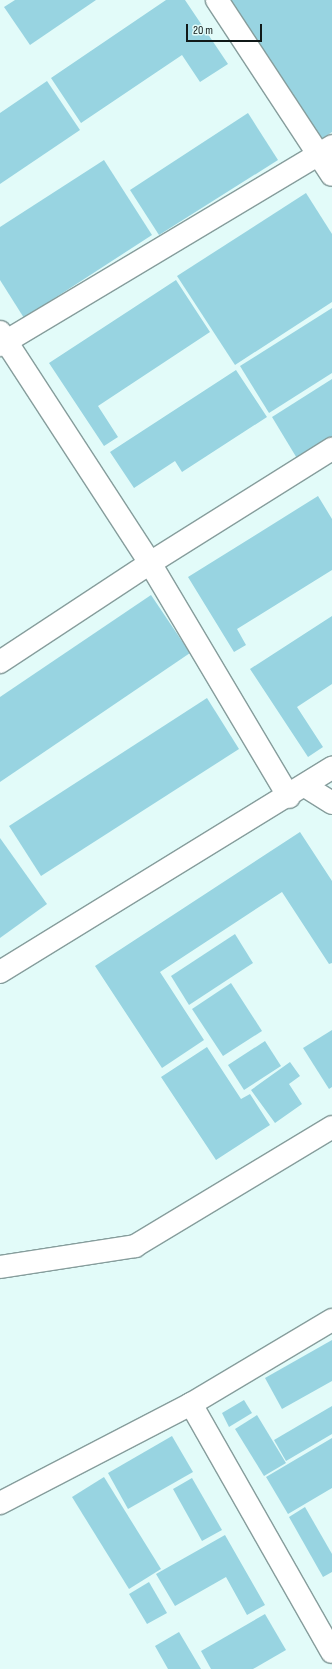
<!DOCTYPE html>
<style>
body{margin:0}
#map{position:relative;width:332px;height:1669px;overflow:hidden;background:#e2fbf9;font-family:"Sofia Sans Condensed",sans-serif}
div>[style]{position:absolute}
[style*='--x']{left:calc(var(--x)*1px);top:calc(var(--y)*1px);width:calc(var(--w)*1px);rotate:calc(var(--a)*1deg)}
.building>*{inset:0;background:#98d4e1}
.roads{filter:drop-shadow(1px 0 #869d9c) drop-shadow(-1px 0 #869d9c) drop-shadow(0 1px #869d9c) drop-shadow(0 -1px #869d9c)}
.minor>*{height:22px;margin:-11px;padding:0 11px;transform-origin:11px;border-radius:11px;background:#fff}
span{translate:-50% -50%;white-space:nowrap;text-align:center;line-height:1.15;-webkit-text-stroke:3.5px #e2fbf9;paint-order:stroke}
.scale{position:absolute;left:186px;top:24px;width:76px;height:18px;box-sizing:border-box;border:2px solid #101918;border-top:0;padding-left:5px;font-size:12px;line-height:14px;white-space:nowrap;color:#101918;-webkit-text-stroke:3px #e2fbf9;paint-order:stroke}
</style>
<div id="map">
<div class="building">
<div style="clip-path:polygon(15px 0,96px 0,30px 45px,4px 7px)"></div>
<div style="clip-path:polygon(166px 0,185px 0,228px 64px,200px 82px,182px 55px,81px 123px,51px 78px)"></div>
<div style="clip-path:polygon(226px 0,332px 0,332px 132px,320px 140px)"></div>
<div style="clip-path:polygon(47px 81px,80px 130px,0 184px,0 113px)"></div>
<div style="clip-path:polygon(248px 113px,278px 160px,159px 235px,130px 190px)"></div>
<div style="clip-path:polygon(104px 160px,152px 235px,24px 318px,0 280px,0 227px)"></div>
<div style="clip-path:polygon(306px 193px,332px 234px,332px 302px,235px 365px,177px 276px)"></div>
<div style="clip-path:polygon(176px 280px,210px 332px,98px 406px,118px 437px,104px 446px,49px 363px)"></div>
<div style="clip-path:polygon(332px 308px,332px 373px,269px 413px,240px 366px)"></div>
<div style="clip-path:polygon(236px 370px,267px 417px,182px 472px,175px 461px,134px 488px,110px 452px)"></div>
<div style="clip-path:polygon(332px 379px,332px 439px,298px 460px,272px 417px)"></div>
<div style="clip-path:polygon(318px 496px,332px 519px,332px 570px,237px 629px,246px 645px,234px 652px,188px 577px)"></div>
<div style="clip-path:polygon(151px 595px,190px 653px,0 782px,0 697px)"></div>
<div style="clip-path:polygon(332px 616px,332px 684px,297px 707px,323px 747px,308px 757px,250px 669px)"></div>
<div style="clip-path:polygon(207px 698px,239px 749px,41px 876px,9px 826px)"></div>
<div style="clip-path:polygon(300px 832px,332px 881px,332px 963px,329px 964px,282px 892px,160px 972px,204px 1040px,162px 1068px,95px 966px)"></div>
<div style="clip-path:polygon(0 838px,47px 904px,0 938px)"></div>
<div style="clip-path:polygon(235px 934px,253px 963px,189px 1005px,171px 976px)"></div>
<div style="clip-path:polygon(231px 983px,262px 1031px,223px 1056px,192px 1009px)"></div>
<div style="clip-path:polygon(332px 1030px,332px 1087px,329px 1089px,303px 1048px)"></div>
<div style="clip-path:polygon(265px 1041px,281px 1066px,244px 1090px,228px 1065px)"></div>
<div style="clip-path:polygon(207px 1047px,241px 1099px,250px 1094px,270px 1125px,216px 1160px,161px 1077px)"></div>
<div style="clip-path:polygon(290px 1062px,300px 1076px,289px 1084px,302px 1104px,275px 1123px,251px 1090px)"></div>
<div style="clip-path:polygon(332px 1340px,332px 1381px,282px 1409px,265px 1378px)"></div>
<div style="clip-path:polygon(244px 1400px,252px 1413px,229px 1427px,222px 1413px)"></div>
<div style="clip-path:polygon(332px 1406px,332px 1434px,286px 1461px,274px 1440px)"></div>
<div style="clip-path:polygon(257px 1415px,286px 1463px,264px 1476px,235px 1429px)"></div>
<div style="clip-path:polygon(172px 1436px,193px 1472px,128px 1509px,108px 1473px)"></div>
<div style="clip-path:polygon(332px 1438px,332px 1488px,288px 1514px,266px 1477px)"></div>
<div style="clip-path:polygon(104px 1477px,161px 1569px,129px 1589px,72px 1497px)"></div>
<div style="clip-path:polygon(192px 1478px,222px 1530px,202px 1541px,173px 1489px)"></div>
<div style="clip-path:polygon(305px 1507px,332px 1554px,332px 1572px,323px 1577px,289px 1517px)"></div>
<div style="clip-path:polygon(225px 1535px,265px 1605px,247px 1615px,226px 1577px,175px 1606px,156px 1574px)"></div>
<div style="clip-path:polygon(149px 1582px,167px 1613px,147px 1624px,129px 1594px)"></div>
<div style="clip-path:polygon(265px 1614px,286px 1650px,253px 1669px,211px 1669px,201px 1651px)"></div>
<div style="clip-path:polygon(179px 1632px,201px 1669px,168px 1669px,155px 1646px)"></div>
</div>
<div class="roads">
<div class="minor">
<div style="--x:217;--y:0;--w:209;--a:56.7"></div>
<div style="--x:0;--y:332;--w:275;--a:57"></div>
<div style="--x:150;--y:563;--w:272;--a:59.3"></div>
<div style="--x:0;--y:345;--w:387;--a:-30.9"></div>
<div style="--x:0;--y:662;--w:180;--a:-33.4"></div>
<div style="--x:150;--y:563;--w:215;--a:-32.1"></div>
<div style="--x:305;--y:786;--w:32;--a:32"></div>
<div style="--x:0;--y:972;--w:390;--a:-31.6"></div>
<div style="--x:0;--y:1267;--w:137;--a:-8.8"></div>
<div style="--x:135;--y:1246;--w:230;--a:-31.1"></div>
<div style="--x:191;--y:1404;--w:285;--a:60.4"></div>
<div style="--x:0;--y:1503;--w:215;--a:-27.4"></div>
<div style="--x:191;--y:1404;--w:164;--a:-30.8"></div>
</div>
</div>
<div class="scale">20 m</div>
</div>
